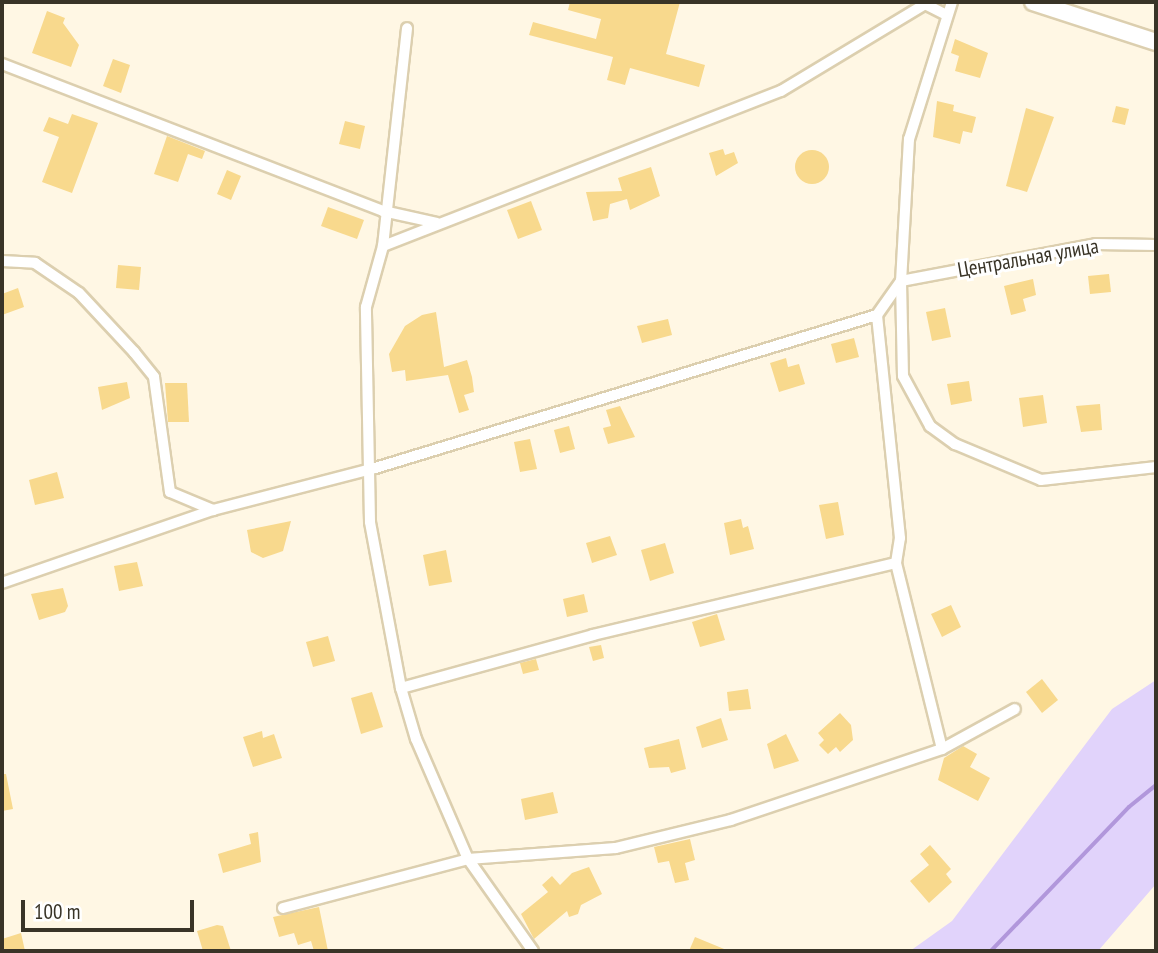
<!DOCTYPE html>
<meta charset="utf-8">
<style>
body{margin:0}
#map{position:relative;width:1158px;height:953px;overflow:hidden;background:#fff7e4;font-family:"PT Sans Narrow",sans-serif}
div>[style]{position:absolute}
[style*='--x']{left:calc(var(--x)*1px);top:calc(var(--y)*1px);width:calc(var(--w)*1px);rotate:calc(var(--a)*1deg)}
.green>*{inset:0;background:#e1d3fb}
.stream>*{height:3.5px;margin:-1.75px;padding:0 1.75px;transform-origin:1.75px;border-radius:1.75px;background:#b197db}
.building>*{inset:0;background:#f8d98d}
.round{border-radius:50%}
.roads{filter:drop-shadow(2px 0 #dccfaf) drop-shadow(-2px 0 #dccfaf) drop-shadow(0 2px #dccfaf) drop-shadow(0 -2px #dccfaf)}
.street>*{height:10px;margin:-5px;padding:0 5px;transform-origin:5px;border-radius:5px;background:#fff}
.secondary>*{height:16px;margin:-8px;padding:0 8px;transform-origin:8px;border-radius:8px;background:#fff}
span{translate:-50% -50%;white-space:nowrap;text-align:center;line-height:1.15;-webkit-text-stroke:6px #fff;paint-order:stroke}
.street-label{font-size:21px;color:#393427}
.frame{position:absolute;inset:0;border:4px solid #393427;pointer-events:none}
.scale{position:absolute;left:21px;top:900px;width:173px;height:32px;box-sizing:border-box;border:4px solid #393427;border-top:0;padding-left:9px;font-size:21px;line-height:24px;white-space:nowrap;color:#393427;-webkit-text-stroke:5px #fff;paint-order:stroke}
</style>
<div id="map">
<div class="green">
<div style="clip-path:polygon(1156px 680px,1156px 884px,1098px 951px,910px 951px,952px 921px,1112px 709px)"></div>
</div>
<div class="stream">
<div style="--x:991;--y:951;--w:199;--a:-46.2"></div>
<div style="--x:1129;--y:807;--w:35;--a:-39"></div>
</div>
<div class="building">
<div style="clip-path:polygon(570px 2px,680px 2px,666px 54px,705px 65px,699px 87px,630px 68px,625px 85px,607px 80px,613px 57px,529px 35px,533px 22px,596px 39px,601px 19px,568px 10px)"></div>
<div style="clip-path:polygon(47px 11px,65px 18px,63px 23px,79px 45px,71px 67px,32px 53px)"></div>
<div style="clip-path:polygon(955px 39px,988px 53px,980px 78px,955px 71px,959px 56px,951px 53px)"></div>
<div style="clip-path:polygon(113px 59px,130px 65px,121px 93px,103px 86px)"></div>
<div style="clip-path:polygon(937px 101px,954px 105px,953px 111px,976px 117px,972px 133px,963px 131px,960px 144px,933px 137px)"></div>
<div style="clip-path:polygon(1116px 106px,1129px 109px,1125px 125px,1112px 122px)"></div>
<div style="clip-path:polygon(1026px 108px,1054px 117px,1027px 192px,1006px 186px)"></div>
<div style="clip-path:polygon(72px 114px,98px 123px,72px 193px,42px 182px,59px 137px,43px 131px,49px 117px,68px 124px)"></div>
<div style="clip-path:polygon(345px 121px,365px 126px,360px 149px,339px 144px)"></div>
<div style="clip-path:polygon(167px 136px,205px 151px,202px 159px,188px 154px,178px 182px,154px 174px)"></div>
<div style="clip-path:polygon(723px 149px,725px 155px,734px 152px,738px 163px,716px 176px,709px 153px)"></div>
<div class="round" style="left:795px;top:150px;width:34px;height:34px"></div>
<div style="clip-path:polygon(651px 167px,660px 196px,630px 210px,627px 199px,610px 204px,608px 218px,593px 221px,586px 192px,622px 191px,618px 178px)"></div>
<div style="clip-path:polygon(227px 170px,241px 176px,231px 200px,217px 194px)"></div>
<div style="clip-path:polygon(531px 201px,542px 230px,518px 239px,507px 210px)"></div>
<div style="clip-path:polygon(328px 207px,364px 220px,357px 239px,321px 226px)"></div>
<div style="clip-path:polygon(118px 265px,141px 267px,139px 290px,116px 288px)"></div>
<div style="clip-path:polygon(1109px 274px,1111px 292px,1090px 294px,1088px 276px)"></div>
<div style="clip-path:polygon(1033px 279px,1036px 295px,1023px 299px,1026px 311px,1011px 315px,1004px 286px)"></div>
<div style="clip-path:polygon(18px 288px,24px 307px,2px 315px,2px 294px)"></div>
<div style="clip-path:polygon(945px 308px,951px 337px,932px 341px,926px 312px)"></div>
<div style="clip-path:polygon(436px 312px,444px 367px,467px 360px,472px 377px,474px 392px,464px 395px,469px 410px,459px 413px,448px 375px,406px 381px,405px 370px,392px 372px,389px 354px,405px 326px,422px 315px)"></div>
<div style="clip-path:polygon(668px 319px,672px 335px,642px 343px,637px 326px)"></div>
<div style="clip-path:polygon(854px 338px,859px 357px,836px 363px,831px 344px)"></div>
<div style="clip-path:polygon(786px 358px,788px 367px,799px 364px,805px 384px,779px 392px,770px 363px)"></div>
<div style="clip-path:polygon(969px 381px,972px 401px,951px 405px,947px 384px)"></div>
<div style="clip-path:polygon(127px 382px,130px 398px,102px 410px,98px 387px)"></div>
<div style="clip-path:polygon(165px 383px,187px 383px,189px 422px,168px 422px)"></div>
<div style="clip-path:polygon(1043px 395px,1047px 423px,1023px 427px,1019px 398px)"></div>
<div style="clip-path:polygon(1100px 404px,1102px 430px,1081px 432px,1076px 406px)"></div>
<div style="clip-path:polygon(620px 406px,635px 437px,608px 444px,603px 428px,611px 426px,606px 410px)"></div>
<div style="clip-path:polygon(569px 426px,575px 449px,560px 453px,554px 430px)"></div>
<div style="clip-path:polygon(530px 439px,537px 469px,520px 472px,514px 442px)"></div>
<div style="clip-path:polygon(57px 472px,64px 498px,35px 505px,29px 480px)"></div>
<div style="clip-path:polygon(838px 502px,844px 535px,826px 539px,819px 505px)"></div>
<div style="clip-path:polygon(741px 519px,743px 528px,748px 526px,754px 549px,730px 555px,724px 523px)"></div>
<div style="clip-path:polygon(291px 521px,283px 551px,263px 558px,251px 552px,247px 530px)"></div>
<div style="clip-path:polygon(610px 536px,617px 555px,592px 563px,586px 543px)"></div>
<div style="clip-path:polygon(665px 543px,674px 573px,650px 581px,641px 550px)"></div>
<div style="clip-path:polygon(446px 550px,452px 582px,429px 586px,423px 555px)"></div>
<div style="clip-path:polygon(137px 562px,143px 586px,119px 591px,114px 566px)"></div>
<div style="clip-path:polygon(63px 588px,68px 606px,65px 612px,39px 620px,31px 594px)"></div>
<div style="clip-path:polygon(584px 594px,588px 612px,567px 617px,563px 599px)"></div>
<div style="clip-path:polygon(951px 605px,961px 627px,942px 637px,931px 614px)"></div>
<div style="clip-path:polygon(717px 614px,725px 640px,700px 647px,692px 622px)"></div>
<div style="clip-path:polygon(328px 636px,335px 661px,313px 667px,306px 642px)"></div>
<div style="clip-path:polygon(601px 645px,604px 658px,593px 661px,589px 647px)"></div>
<div style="clip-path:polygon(536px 659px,539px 670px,523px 674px,520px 663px)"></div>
<div style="clip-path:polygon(1042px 679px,1058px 700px,1042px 713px,1026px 692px)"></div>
<div style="clip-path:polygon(748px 689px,751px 709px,729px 711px,727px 692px)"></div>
<div style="clip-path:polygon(372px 692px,383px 727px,361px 734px,351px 698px)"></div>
<div style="clip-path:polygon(840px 713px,851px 725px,853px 740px,840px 752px,836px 747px,828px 754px,819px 745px,824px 740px,818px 733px)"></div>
<div style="clip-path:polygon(721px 718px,728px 740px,702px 748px,696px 727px)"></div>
<div style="clip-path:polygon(262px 731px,263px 738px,274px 734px,282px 758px,253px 767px,243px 737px)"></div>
<div style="clip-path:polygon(786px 734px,799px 761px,774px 769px,767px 744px)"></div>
<div style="clip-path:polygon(679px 739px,686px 769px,671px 773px,669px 767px,649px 768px,644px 748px)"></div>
<div style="clip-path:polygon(963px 746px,977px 754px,970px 767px,990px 778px,978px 801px,938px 780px,944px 758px)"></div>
<div style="clip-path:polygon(2px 774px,6px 774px,13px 809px,2px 811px)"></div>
<div style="clip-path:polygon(553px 792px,558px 813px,525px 820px,521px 799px)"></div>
<div style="clip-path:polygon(258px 832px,261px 862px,223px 873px,218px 854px,251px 844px,249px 834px)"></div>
<div style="clip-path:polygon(690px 839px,695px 860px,685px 863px,689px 880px,675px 883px,669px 861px,658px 863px,654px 847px)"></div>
<div style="clip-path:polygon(930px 845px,951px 869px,946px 874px,952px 882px,929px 903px,910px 881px,929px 865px,920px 854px)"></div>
<div style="clip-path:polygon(589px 867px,602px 894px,581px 905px,578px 914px,569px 917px,567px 911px,534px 939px,521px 914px,548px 892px,542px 885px,552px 876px,560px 885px,572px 873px)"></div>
<div style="clip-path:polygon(319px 907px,328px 951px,314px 951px,311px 941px,298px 945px,294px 933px,279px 937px,273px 917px)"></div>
<div style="clip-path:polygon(217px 925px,223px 926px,231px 951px,203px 951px,197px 931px)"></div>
<div style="clip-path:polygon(21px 933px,25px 951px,2px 951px,2px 939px)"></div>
<div style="clip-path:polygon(695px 937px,729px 951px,689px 951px)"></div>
</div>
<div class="roads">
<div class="street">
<div style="--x:952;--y:2;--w:144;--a:107.4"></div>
<div style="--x:909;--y:139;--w:142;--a:93.2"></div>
<div style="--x:901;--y:281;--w:95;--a:88.8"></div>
<div style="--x:903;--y:376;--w:57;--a:61.6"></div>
<div style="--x:930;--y:426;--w:31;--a:36"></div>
<div style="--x:955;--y:444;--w:93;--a:22.7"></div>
<div style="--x:1041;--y:480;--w:116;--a:-6.4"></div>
<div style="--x:2;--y:64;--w:408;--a:21.1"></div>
<div style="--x:383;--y:211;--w:55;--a:12.5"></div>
<div style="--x:383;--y:246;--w:219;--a:-83.7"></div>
<div style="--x:2;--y:261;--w:33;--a:3"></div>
<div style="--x:35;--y:263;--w:53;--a:34.3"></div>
<div style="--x:79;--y:293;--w:81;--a:47"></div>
<div style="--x:134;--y:352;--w:32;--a:51"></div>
<div style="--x:154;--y:377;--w:116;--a:82.1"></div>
<div style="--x:170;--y:492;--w:47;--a:22.7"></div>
<div style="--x:2;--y:583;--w:223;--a:-19.1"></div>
<div style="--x:213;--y:510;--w:164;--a:-14.5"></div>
<div style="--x:372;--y:469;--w:528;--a:-16.96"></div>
<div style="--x:401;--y:688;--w:199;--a:-15.4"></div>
<div style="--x:593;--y:635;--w:311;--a:-13.4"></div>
<div style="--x:942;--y:749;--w:192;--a:-103.9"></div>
<div style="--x:896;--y:563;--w:25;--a:-81"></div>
<div style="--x:900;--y:538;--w:224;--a:-95.9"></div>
<div style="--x:877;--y:315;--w:42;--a:-54.8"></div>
<div style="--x:901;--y:281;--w:198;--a:-10.7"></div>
<div style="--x:1096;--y:244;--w:60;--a:1"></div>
<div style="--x:283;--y:908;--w:191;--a:-14.8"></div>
<div style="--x:468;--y:859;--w:148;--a:-4.3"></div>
<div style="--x:616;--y:848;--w:118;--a:-13.7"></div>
<div style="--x:731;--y:820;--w:223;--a:-18.6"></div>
<div style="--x:942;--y:749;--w:83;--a:-28.7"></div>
<div style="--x:533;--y:951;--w:113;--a:-125.2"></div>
<div style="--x:468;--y:859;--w:131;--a:-113.4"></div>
<div style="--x:416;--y:739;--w:53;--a:-106.4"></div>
<div style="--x:401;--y:688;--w:169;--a:-100.6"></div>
<div style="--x:370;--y:522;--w:215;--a:-91.1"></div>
<div style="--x:366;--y:307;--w:63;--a:-74.4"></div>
<div style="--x:383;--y:246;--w:427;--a:-21.3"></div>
<div style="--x:781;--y:91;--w:168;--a:-31.1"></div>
<div style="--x:925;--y:4;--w:25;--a:27"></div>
</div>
<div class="secondary">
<div style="--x:1033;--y:2;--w:129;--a:18"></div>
</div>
</div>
<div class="street-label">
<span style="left:1028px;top:258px;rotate:-10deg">Центральная улица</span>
</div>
<div class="frame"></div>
<div class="scale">100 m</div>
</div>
